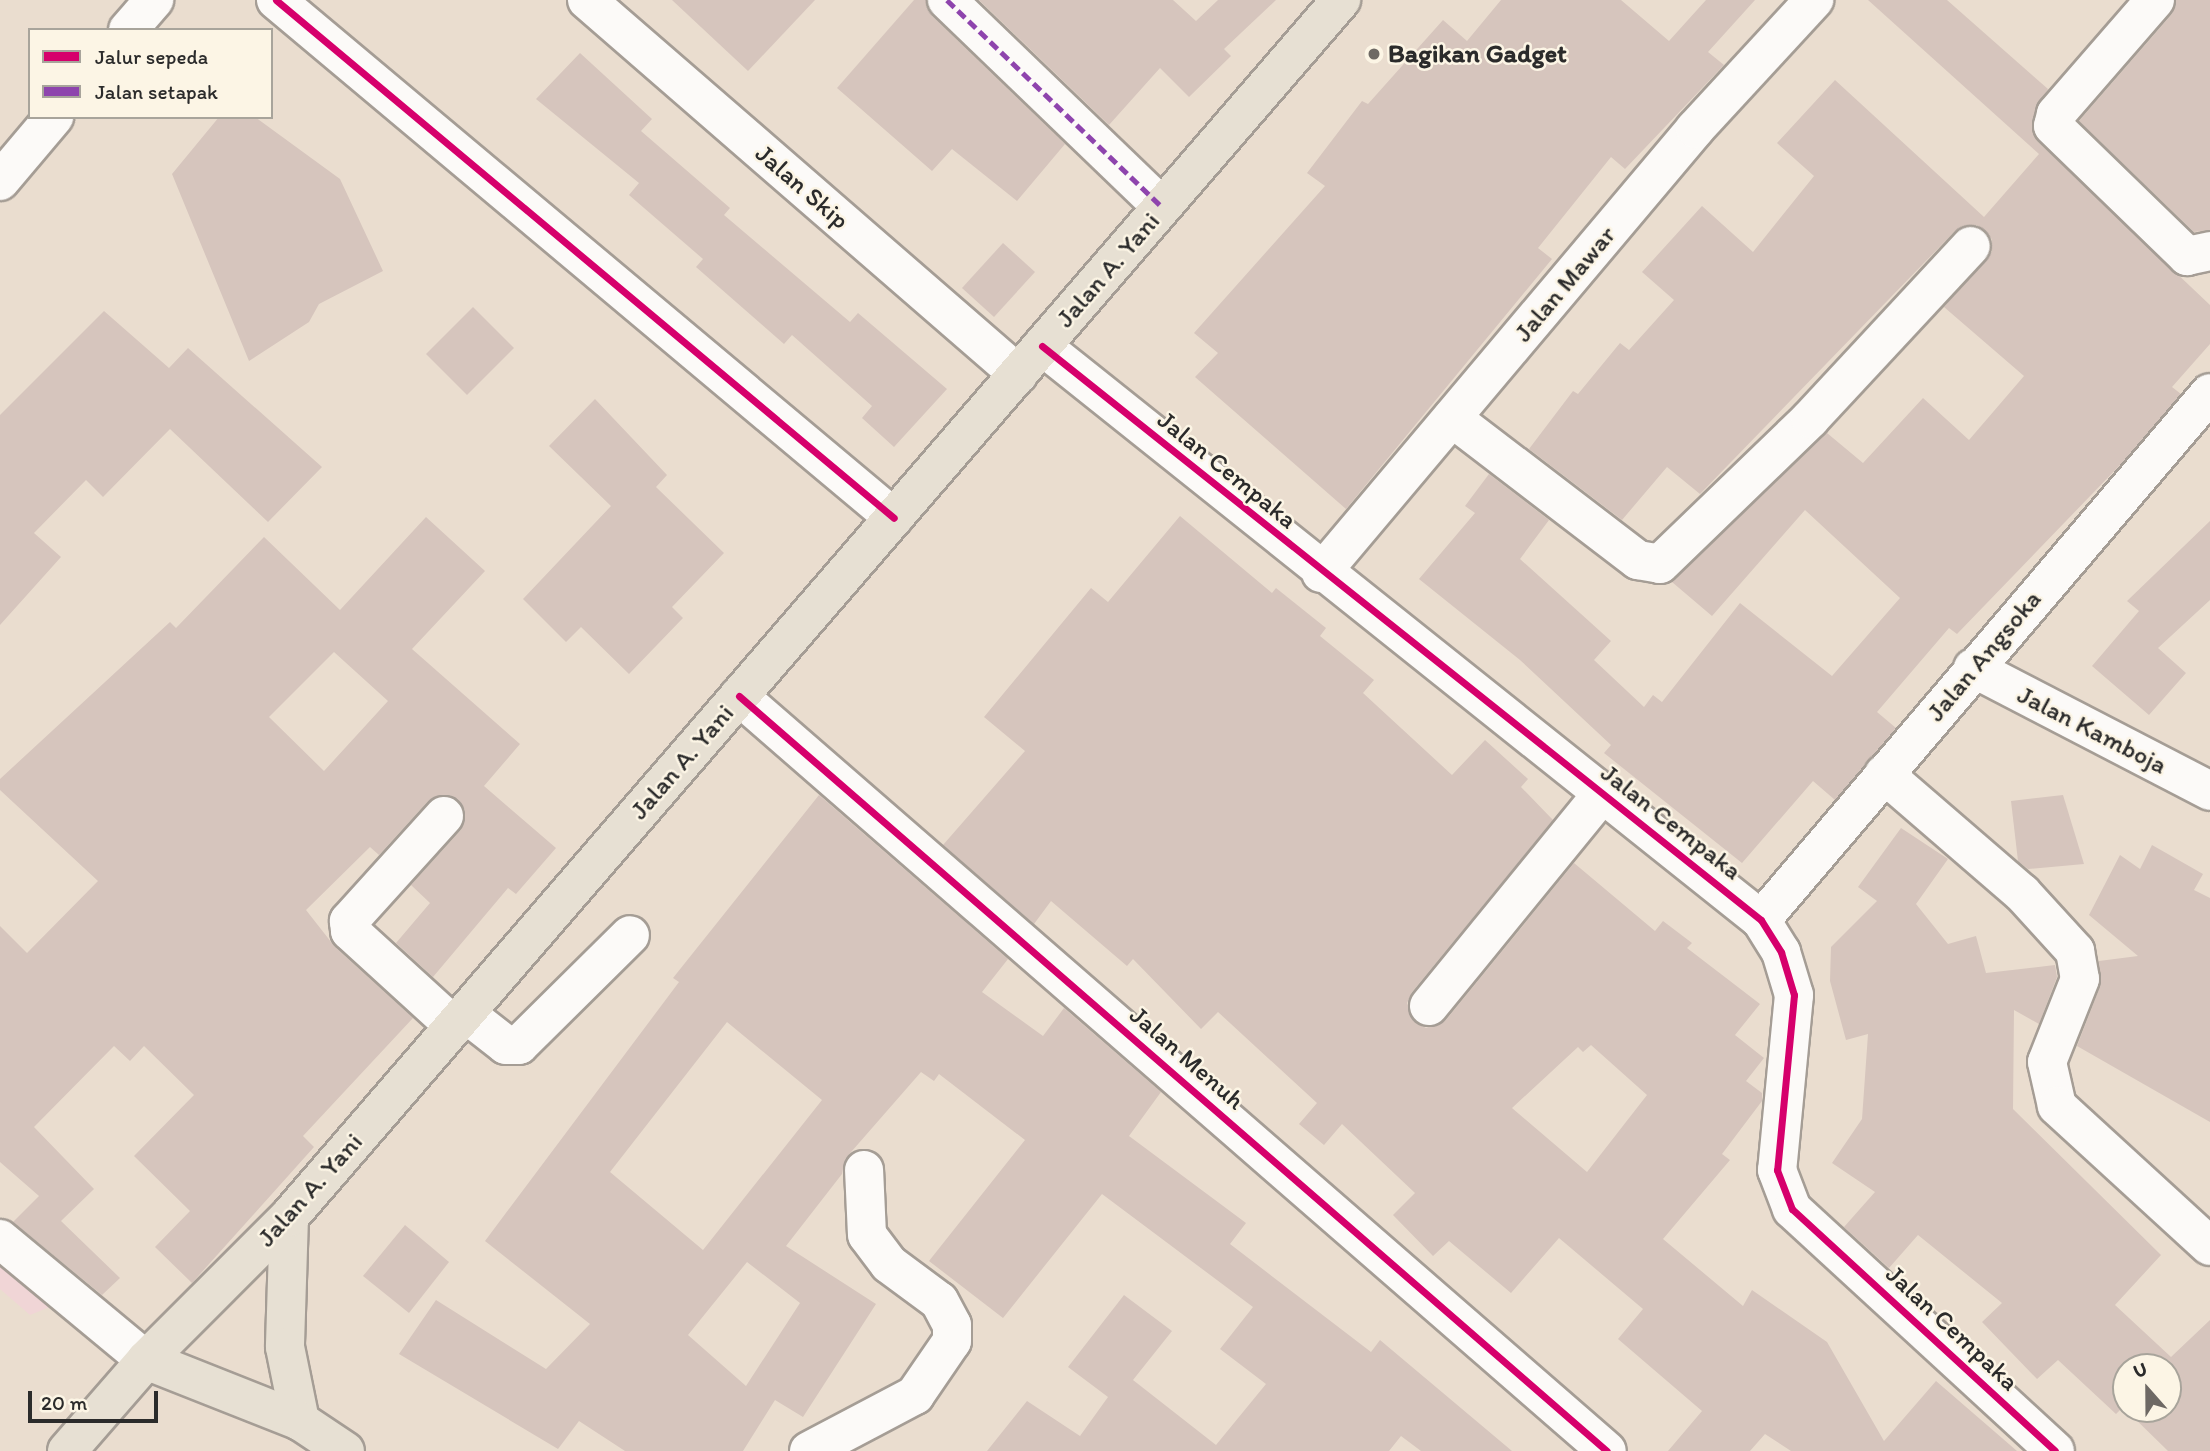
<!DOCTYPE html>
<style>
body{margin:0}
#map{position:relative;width:2210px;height:1451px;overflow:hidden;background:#eaddcf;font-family:Itim,sans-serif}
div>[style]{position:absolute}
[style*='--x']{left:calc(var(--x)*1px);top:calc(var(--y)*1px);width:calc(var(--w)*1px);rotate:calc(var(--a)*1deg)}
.built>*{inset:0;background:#f0d5d6}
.building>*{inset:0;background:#d6c5bd}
.roads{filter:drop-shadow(2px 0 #a59d95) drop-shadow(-2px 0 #a59d95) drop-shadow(0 2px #a59d95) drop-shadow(0 -2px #a59d95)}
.minor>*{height:38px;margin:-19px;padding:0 19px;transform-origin:19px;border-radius:19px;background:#fcfaf8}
.highway>*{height:38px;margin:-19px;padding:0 19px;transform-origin:19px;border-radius:19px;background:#e7e0d3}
.quiet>*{height:5px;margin-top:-2.5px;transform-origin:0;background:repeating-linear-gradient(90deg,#8e44ad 0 10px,transparent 0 15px)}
.cycleway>*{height:7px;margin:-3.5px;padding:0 3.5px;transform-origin:3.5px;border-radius:3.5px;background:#d6006c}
.dots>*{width:19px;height:19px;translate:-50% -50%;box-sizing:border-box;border:4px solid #fcf5e5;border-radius:50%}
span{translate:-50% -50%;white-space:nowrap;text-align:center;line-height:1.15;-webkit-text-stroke:5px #fcf5e5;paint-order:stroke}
.poi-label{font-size:26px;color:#2b2b2b;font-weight:700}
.left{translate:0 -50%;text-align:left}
.street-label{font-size:26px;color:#2b2b2b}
.legend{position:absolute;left:28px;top:28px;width:245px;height:91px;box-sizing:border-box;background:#fcf5e5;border:2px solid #a8a49b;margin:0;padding:9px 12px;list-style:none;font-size:21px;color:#2b2b2b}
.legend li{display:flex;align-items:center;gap:14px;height:35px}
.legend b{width:35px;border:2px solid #a8a49b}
.north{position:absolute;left:2112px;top:1353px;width:70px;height:70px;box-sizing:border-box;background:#fcf5e5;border:2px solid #a8a49b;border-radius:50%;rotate:339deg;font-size:19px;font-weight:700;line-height:28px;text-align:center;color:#2b2b2b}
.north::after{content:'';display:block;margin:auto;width:24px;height:32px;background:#6e6964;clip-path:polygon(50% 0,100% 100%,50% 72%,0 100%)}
.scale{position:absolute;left:28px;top:1391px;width:130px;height:32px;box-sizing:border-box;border:4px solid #2b2b2b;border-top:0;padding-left:9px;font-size:21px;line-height:24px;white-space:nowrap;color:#2b2b2b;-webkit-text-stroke:5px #fcf5e5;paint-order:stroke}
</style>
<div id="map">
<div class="built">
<div style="clip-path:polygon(0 1239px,69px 1299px,30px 1315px,0 1289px)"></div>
</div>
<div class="building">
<div style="clip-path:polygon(672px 0,815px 0,748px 71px)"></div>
<div style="clip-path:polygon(914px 0,926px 0,932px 16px,1065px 144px,1017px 201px,952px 149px,932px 171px,837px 88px)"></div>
<div style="clip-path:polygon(979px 0,1173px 0,1196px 21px,1218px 0,1276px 0,1224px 49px,1231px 56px,1189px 97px,1160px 68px,1109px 125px)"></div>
<div style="clip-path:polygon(1501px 0,1621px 0,1669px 41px,1706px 0,1755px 0,1708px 52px,1724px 65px,1625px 169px,1611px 157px,1538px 248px,1552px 259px,1346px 509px,1195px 377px,1218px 353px,1194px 333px,1325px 186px,1307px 173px,1362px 101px,1368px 104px,1443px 20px,1467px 41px)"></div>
<div style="clip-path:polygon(1868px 0,1947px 0,2048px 89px,2032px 121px,2037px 141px,2210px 305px,2210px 344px,2172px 387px,2181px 394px,2121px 464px,1957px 634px,1949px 628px,1877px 712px,1896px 728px,1835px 800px,1813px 781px,1742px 863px,1604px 753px,1611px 745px,1520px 660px,1419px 579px,1475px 513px,1465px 506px,1489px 474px,1549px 520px,1520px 559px,1611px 641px,1594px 660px,1644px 707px,1653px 695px,1662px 702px,1740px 603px,1832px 676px,1900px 598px,1805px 510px,1712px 616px,1672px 582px,1827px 433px,1863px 463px,1923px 398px,1969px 440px,2024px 376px,1944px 307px,1992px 252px,1992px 239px,1977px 225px,1955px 231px,1700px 494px,1667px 467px,1622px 520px,1529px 449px,1573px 391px,1578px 394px,1620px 343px,1629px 350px,1674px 300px,1642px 272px,1702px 206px,1753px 252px,1814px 176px,1777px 143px,1835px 80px,1984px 217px,2039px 154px)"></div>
<div style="clip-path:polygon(2176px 0,2210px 0,2210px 230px,2194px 232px,2079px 121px,2172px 14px)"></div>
<div style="clip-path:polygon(580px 53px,652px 119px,641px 131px,730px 208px,724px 215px,850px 322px,858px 313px,947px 389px,894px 447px,862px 418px,872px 406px,792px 335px,784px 344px,696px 267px,703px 259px,629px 195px,639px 183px,536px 99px)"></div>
<div style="clip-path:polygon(219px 117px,255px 117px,340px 179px,383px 271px,319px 304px,309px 322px,249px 361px,172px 174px)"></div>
<div style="clip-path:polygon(1003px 243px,1035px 272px,994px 317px,962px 288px)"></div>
<div style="clip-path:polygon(473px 307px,514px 348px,467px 395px,426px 354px)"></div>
<div style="clip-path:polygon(104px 311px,169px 368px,188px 348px,322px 467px,268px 522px,170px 429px,103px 497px,86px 480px,34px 533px,61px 557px,0 625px,0 415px)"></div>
<div style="clip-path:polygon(595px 399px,667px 475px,656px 487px,724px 553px,672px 607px,683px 618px,629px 674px,581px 627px,566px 642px,523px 599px,611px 506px,549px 446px)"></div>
<div style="clip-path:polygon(evenodd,1180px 516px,1272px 593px,1276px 588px,1326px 628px,1320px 636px,1374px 680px,1363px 693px,1452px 775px,1485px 740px,1528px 779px,1521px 787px,1553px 820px,1412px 992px,1407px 1003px,1415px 1022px,1426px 1028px,1446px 1020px,1574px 863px,1655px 931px,1663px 921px,1692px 943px,1687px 948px,1760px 1004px,1735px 1035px,1764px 1058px,1746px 1081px,1762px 1093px,1762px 1101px,1722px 1154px,1730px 1160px,1663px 1239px,1743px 1306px,1752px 1290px,1827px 1342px,1884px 1441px,1936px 1381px,2017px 1451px,1791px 1451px,1765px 1434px,1750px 1451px,1668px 1451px,1702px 1411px,1618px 1339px,1643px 1309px,1559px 1238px,1511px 1293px,1449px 1241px,1433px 1256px,1393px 1215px,1415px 1193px,1342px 1124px,1324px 1145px,1299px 1124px,1317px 1103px,1218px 1012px,1201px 1029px,1133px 959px,1127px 966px,1051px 901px,1034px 924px,943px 845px,1025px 751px,984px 717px,1091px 588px,1108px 602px,1180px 516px,1591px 1045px,1647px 1095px,1587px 1172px,1512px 1108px,1578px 1047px,1583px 1052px,1591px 1045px)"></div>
<div style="clip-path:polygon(evenodd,426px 517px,485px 571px,412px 649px,520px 744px,484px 786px,556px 848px,516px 894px,508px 888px,433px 977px,396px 943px,430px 903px,411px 885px,461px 830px,465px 810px,458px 799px,448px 795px,428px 801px,379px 855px,370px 847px,306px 910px,335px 947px,413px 1018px,303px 1136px,314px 1147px,192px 1283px,155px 1247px,190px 1211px,134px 1156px,194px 1095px,144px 1046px,130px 1061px,114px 1046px,34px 1127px,94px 1189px,61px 1221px,120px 1278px,102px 1295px,13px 1222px,39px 1196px,0 1162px,0 926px,27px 953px,98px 881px,0 790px,0 779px,170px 622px,176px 628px,264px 537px,340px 610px,426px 517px,334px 652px,388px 701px,324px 771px,269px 717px,334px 652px)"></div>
<div style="clip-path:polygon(2210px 521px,2210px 600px,2158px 648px,2186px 673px,2149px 715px,2092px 666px,2139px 611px,2127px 601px)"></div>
<div style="clip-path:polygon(evenodd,819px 795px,1008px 959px,982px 992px,1043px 1036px,1064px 1008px,1161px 1092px,1129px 1136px,1246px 1223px,1230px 1244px,1371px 1352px,1380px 1340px,1512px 1451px,1421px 1451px,1401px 1436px,1389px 1451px,987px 1451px,1027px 1401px,1080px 1436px,1108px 1397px,1068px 1367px,1124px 1295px,1172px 1331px,1133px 1380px,1216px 1445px,1266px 1384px,1220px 1349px,1253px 1307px,1102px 1194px,1003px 1318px,929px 1261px,1025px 1140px,939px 1074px,934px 1081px,921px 1072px,845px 1159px,842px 1174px,786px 1246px,876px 1304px,803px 1417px,775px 1400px,743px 1451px,625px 1451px,579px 1421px,558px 1449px,399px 1354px,436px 1300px,546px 1369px,590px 1324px,485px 1241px,679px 982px,673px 978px,819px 795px,727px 1022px,822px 1100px,703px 1250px,610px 1172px,727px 1022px,819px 795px,747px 1262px,800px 1303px,746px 1386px,688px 1335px,747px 1262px)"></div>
<div style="clip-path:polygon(2063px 795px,2084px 864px,2028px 869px,2018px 861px,2011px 801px)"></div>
<div style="clip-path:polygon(evenodd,1901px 828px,1948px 859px,1916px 904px,1948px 944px,1976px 936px,1986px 973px,2055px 965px,2057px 977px,2039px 1024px,2014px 1010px,2013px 1109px,2161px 1255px,2115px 1305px,2171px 1357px,2210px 1320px,2210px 1451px,2168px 1451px,2123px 1407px,2116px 1414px,2058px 1360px,2037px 1379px,1982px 1322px,2002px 1303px,1918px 1235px,1889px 1268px,1844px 1227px,1875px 1192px,1832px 1163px,1862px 1119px,1868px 1034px,1846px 1040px,1830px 981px,1831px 947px,1877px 901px,1858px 887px,1901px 828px,2126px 1367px,2168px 1367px,2168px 1409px,2126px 1409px,2126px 1367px)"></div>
<div style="clip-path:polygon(2152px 845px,2203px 874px,2194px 890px,2210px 898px,2210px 1122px,2077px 1046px,2100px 987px,2099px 961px,2138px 956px,2089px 915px,2120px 855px,2140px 869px)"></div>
<div style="clip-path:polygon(405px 1225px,449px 1262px,409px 1313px,363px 1276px)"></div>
</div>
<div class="roads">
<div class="minor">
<div style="--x:276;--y:0;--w:806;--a:39.97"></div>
<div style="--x:587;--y:0;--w:571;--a:40.95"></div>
<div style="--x:947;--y:0;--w:298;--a:43.9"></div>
<div style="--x:2155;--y:0;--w:151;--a:131"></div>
<div style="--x:2056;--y:114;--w:12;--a:104"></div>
<div style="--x:2053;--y:126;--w:187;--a:44.1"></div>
<div style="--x:2187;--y:256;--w:24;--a:-12"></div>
<div style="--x:128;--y:30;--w:40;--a:-49"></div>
<div style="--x:0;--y:181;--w:84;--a:-49.8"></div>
<div style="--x:1042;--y:346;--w:920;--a:38.6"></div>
<div style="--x:1761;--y:920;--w:38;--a:58"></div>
<div style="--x:1781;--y:952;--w:45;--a:73.2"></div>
<div style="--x:1794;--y:995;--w:176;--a:95.5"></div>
<div style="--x:1777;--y:1170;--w:42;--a:69"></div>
<div style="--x:1792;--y:1209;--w:357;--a:42.6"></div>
<div style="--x:1452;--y:418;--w:234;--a:37.4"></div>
<div style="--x:1638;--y:560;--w:22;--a:10"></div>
<div style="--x:1660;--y:564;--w:209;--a:-44"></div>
<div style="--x:1810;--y:419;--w:236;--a:-47.1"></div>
<div style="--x:1321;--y:573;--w:581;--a:-49.89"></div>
<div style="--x:1695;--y:129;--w:176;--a:-47.3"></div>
<div style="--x:1973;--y:668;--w:267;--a:27.4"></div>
<div style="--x:739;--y:696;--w:1150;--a:41.02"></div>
<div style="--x:1884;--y:774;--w:182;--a:40.8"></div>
<div style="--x:2022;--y:893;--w:79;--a:47.6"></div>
<div style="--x:2075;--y:951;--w:28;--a:80"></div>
<div style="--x:2080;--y:979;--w:89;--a:111.7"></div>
<div style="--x:2047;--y:1062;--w:45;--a:77.2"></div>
<div style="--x:2057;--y:1106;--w:207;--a:42.5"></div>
<div style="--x:444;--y:816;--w:142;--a:132.1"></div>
<div style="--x:349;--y:921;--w:10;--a:84"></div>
<div style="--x:350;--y:931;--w:141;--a:42.4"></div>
<div style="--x:1761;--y:920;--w:692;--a:-49.57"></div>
<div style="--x:1429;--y:1006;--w:274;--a:-50.8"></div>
<div style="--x:465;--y:1013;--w:52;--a:38"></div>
<div style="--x:506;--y:1045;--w:13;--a:0"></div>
<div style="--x:519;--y:1045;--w:156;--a:-44.7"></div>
<div style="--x:0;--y:1239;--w:190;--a:39.7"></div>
<div style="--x:809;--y:1451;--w:120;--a:-27.8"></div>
<div style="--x:915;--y:1395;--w:65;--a:-55.6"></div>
<div style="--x:952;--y:1341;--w:16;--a:-90"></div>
<div style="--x:952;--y:1325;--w:27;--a:-118"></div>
<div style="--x:939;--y:1301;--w:62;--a:-143.5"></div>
<div style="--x:889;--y:1264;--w:36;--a:-127"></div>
<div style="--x:867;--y:1235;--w:65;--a:-92.6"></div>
</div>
<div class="highway">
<div style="--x:289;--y:1217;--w:130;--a:91.8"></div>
<div style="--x:285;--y:1347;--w:76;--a:78.5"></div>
<div style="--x:146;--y:1360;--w:166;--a:21.6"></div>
<div style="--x:300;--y:1421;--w:54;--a:33.7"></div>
<div style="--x:67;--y:1451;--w:121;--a:-49"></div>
<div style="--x:146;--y:1360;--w:202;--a:-45"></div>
<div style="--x:289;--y:1217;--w:1609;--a:-49.16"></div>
</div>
</div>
<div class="quiet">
<div style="--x:947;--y:0;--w:298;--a:43.9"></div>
</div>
<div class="cycleway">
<div style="--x:276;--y:0;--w:806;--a:39.97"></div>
<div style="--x:1042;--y:346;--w:920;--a:38.6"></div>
<div style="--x:1761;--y:920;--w:38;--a:58"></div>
<div style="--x:1781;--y:952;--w:45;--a:73.2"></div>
<div style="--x:1794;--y:995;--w:176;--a:95.5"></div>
<div style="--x:1777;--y:1170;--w:42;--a:69"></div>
<div style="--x:1792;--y:1209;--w:357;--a:42.6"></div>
<div style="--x:739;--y:696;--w:1150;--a:41.02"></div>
</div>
<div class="dots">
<div style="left:1374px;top:54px;background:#6e6964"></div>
</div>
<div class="poi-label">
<span class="left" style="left:1388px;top:54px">Bagikan Gadget</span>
</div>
<div class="street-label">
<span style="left:802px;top:187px;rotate:41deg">Jalan Skip</span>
<span style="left:1108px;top:270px;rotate:-49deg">Jalan A. Yani</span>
<span style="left:1565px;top:284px;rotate:-50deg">Jalan Mawar</span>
<span style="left:1227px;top:470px;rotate:39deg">Jalan Cempaka</span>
<span style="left:1984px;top:656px;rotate:-50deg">Jalan Angsoka</span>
<span style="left:2092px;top:730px;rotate:27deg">Jalan Kamboja</span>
<span style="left:682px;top:762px;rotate:-49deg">Jalan A. Yani</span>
<span style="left:1671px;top:822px;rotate:38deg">Jalan Cempaka</span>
<span style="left:1187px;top:1058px;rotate:41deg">Jalan Menuh</span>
<span style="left:310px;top:1190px;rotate:-48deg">Jalan A. Yani</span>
<span style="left:1952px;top:1328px;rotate:43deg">Jalan Cempaka</span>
</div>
<ul class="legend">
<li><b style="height:9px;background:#d6006c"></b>Jalur sepeda</li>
<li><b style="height:9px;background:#8e44ad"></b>Jalan setapak</li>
</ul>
<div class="north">U</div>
<div class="scale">20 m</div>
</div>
